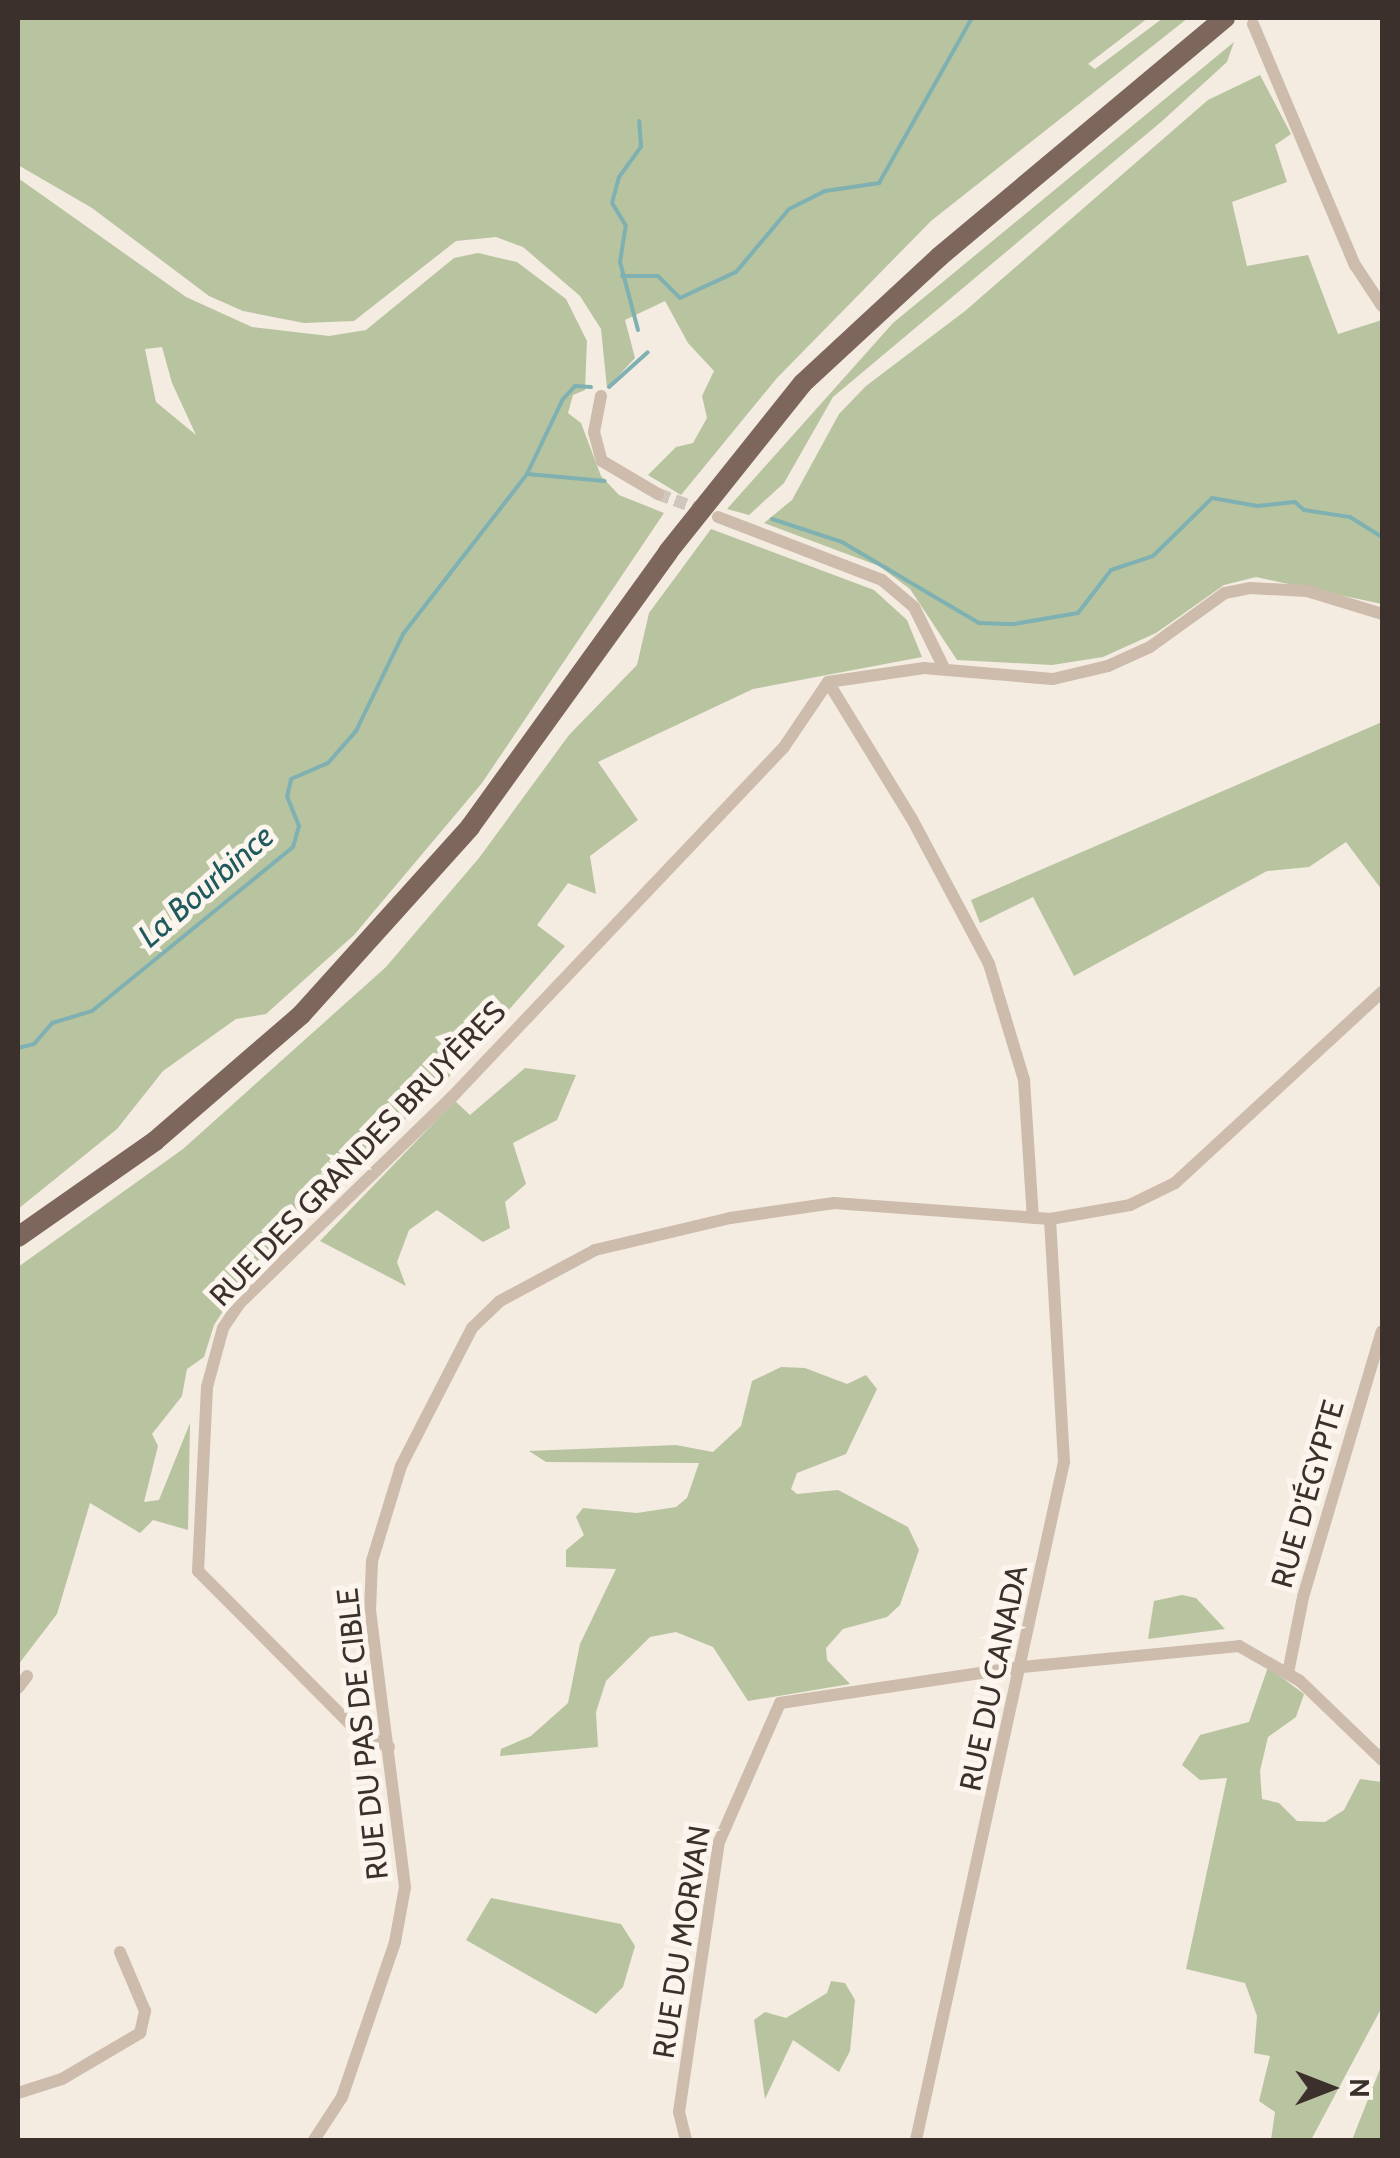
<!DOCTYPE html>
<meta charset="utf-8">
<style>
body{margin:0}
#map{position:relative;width:1400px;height:2158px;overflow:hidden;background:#f4ebe1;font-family:Cabin,sans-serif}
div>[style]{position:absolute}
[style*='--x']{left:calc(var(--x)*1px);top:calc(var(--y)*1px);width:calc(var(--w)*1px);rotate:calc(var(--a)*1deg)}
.green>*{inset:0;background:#b8c4a0}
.stream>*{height:4px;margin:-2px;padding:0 2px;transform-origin:2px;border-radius:2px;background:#7fb0b2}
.minor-tunnel>*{height:12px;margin-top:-6px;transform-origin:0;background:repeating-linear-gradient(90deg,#cfc6bd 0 12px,transparent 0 18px)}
.minor>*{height:12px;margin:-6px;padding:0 6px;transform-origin:6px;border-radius:6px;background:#cdbbac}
.primary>*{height:20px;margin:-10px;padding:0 10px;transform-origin:10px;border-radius:10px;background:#7d675c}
span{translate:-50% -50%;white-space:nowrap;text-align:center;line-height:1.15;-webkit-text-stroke:10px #fbf5ee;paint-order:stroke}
.street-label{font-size:30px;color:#3b302b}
.water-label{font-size:32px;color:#1f5a5e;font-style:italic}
.frame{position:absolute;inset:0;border:20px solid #3b302b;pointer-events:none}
.north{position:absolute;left:1280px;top:2038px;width:100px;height:100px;-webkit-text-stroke:8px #fbf5ee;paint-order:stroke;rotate:90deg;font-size:28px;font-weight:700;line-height:40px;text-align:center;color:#3b302b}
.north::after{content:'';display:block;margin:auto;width:35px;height:45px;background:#3b302b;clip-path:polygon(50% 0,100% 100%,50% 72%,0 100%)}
</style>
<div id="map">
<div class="green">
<div style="clip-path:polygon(20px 18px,1148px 18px,1088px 64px,1095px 69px,1163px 18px,1188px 18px,931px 221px,777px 378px,681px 495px,648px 475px,676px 447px,693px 443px,707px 418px,702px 396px,714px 371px,688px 343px,665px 301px,625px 320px,635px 358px,607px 388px,601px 329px,580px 296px,523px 247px,496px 237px,456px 241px,354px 321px,304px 323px,243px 311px,209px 296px,92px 208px,18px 165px)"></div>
<div style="clip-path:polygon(1234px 42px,1227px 62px,1161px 122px,833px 397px,784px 483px,749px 515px,727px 509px,893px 323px)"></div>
<div style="clip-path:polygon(1260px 75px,1291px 134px,1275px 145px,1287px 182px,1232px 202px,1247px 266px,1308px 255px,1338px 334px,1382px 320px,1382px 604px,1256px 577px,1224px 585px,1156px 633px,1103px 657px,1052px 665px,957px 660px,910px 589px,879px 566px,764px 523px,792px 500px,839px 414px,866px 386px,965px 311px,1208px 100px)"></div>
<div style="clip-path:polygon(evenodd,18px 178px,186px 297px,252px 327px,329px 336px,366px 330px,454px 258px,478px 253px,517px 262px,566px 299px,587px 341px,585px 390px,573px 395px,568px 413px,581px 423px,601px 476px,619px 495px,664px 513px,482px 783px,354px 935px,266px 1014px,236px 1019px,163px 1071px,117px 1129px,18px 1209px,18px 178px,162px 347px,172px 383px,196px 435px,156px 402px,145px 349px,162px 347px)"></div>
<div style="clip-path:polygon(711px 529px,874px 590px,907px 620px,922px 657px,753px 689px,598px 762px,638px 820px,590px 856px,596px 894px,568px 883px,537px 925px,565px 946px,454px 1072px,250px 1270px,214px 1325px,204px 1357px,187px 1369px,182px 1396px,152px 1434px,158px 1446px,144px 1502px,159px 1500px,190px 1423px,188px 1530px,153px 1520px,140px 1533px,90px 1503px,57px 1614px,18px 1665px,18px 1267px,183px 1149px,386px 967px,479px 858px,569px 735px,637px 665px,649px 613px)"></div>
<div style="clip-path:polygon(1382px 722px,1382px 890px,1346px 842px,1309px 867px,1267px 871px,1074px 976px,1033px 897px,980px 923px,971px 900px)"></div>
<div style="clip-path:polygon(525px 1068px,576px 1075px,557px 1120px,513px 1143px,526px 1184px,505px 1202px,510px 1228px,483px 1242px,437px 1210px,409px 1230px,397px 1262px,406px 1286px,320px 1241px,455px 1101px,470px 1115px)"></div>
<div style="clip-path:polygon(781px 1367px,805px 1368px,847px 1384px,866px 1375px,877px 1389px,846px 1454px,797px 1473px,791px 1489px,797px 1494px,838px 1490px,908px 1527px,919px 1550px,900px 1605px,887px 1617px,843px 1629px,826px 1648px,827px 1660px,850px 1684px,748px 1701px,713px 1647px,676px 1632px,650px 1637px,606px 1681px,596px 1712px,598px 1747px,500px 1756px,501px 1749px,531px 1736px,568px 1703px,580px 1644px,616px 1569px,566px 1567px,566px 1550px,584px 1535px,576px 1517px,583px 1508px,637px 1513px,676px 1507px,687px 1498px,699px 1463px,546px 1462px,529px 1451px,676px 1445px,713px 1452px,741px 1426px,752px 1381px)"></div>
<div style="clip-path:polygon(1182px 1595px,1196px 1598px,1225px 1629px,1148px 1639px,1154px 1601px)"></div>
<div style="clip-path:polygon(1268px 1667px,1304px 1694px,1296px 1717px,1268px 1737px,1260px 1771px,1262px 1799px,1279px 1803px,1297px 1821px,1325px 1822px,1344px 1810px,1360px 1779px,1382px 1782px,1382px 2007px,1311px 2140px,1271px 2140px,1275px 2112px,1259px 2101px,1270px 2056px,1254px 2053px,1257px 2016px,1245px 1983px,1186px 1969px,1227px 1778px,1200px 1780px,1182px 1765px,1200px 1735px,1249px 1722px)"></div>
<div style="clip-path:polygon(491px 1898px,621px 1924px,635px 1946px,623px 1987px,596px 2014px,466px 1940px)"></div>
<div style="clip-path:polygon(831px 1981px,845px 1983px,855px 2000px,850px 2051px,839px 2072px,793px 2040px,765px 2099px,754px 2020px,765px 2012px,786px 2018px,827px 1993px)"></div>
<div style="clip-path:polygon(1382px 2064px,1382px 2140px,1352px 2140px)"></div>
</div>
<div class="stream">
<div style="--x:622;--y:276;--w:36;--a:0"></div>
<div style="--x:658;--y:276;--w:31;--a:45"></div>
<div style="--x:680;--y:298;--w:62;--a:-24.9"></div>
<div style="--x:736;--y:272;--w:82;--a:-49.9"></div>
<div style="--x:789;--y:209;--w:40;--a:-26.6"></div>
<div style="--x:825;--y:191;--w:55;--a:-8.4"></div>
<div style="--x:879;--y:183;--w:189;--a:-60.6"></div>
<div style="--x:638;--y:330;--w:70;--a:-104.8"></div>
<div style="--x:620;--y:262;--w:36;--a:-81"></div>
<div style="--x:626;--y:226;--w:27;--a:-121"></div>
<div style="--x:612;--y:203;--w:27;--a:-75"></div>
<div style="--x:619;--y:177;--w:37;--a:-54"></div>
<div style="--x:641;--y:147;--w:26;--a:-94"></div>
<div style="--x:609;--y:387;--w:52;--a:-41.9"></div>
<div style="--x:527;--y:474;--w:78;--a:5.1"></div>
<div style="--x:772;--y:519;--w:74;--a:18.2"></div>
<div style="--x:842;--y:542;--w:159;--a:30.6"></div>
<div style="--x:979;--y:623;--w:35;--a:2"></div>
<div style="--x:1014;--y:624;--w:65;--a:-9.8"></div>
<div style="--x:1078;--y:613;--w:54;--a:-52.5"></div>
<div style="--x:1111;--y:570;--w:44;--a:-18.4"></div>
<div style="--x:1153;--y:556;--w:83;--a:-44.5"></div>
<div style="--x:1212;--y:498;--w:46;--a:10.1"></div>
<div style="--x:1257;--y:506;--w:38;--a:-6"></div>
<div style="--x:1295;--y:502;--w:12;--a:42"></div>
<div style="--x:1304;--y:510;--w:47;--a:8.7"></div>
<div style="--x:1350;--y:517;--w:38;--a:32"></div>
<div style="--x:18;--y:1048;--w:16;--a:-14"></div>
<div style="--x:34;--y:1044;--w:28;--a:-49"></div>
<div style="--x:52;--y:1023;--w:42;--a:-16.7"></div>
<div style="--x:92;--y:1011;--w:259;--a:-39.2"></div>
<div style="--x:293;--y:847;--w:22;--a:-74"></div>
<div style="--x:299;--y:826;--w:31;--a:-112"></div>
<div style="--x:287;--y:797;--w:18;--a:-77"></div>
<div style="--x:291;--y:779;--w:40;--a:-23.4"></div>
<div style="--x:328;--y:763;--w:43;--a:-48.8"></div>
<div style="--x:356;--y:731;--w:108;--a:-64.1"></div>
<div style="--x:403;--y:634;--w:202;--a:-52.2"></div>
<div style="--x:527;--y:474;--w:83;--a:-64.4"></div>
<div style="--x:563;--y:399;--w:18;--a:-47"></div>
<div style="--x:575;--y:386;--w:16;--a:4"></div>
</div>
<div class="minor-tunnel">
<div style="--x:658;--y:494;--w:52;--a:20.2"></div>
</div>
<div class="minor">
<div style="--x:1253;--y:24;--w:262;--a:67.1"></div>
<div style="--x:1355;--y:265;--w:49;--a:56.6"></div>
<div style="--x:601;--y:396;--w:37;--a:101"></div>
<div style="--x:594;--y:432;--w:30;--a:75"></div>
<div style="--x:602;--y:461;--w:65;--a:30.5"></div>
<div style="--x:718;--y:517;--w:176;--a:21"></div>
<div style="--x:882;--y:580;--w:42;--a:40.2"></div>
<div style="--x:914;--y:607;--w:68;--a:63.8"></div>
<div style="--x:828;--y:682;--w:161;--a:58.5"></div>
<div style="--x:912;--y:819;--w:164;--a:62"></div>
<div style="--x:989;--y:964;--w:121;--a:73.2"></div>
<div style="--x:1024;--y:1080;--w:138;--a:86.3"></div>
<div style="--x:828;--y:682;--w:97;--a:-8.3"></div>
<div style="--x:924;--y:668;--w:129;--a:4.9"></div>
<div style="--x:1053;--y:679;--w:57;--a:-13.3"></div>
<div style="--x:1108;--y:666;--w:46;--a:-24.3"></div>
<div style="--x:1150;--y:647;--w:92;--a:-35.8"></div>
<div style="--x:1225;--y:593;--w:25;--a:-11"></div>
<div style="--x:1250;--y:588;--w:57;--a:3"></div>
<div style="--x:1307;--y:591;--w:78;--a:17"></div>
<div style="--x:1288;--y:1673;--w:77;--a:-78.8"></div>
<div style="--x:1303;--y:1597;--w:277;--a:-73.5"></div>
<div style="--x:18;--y:1688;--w:15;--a:-53"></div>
<div style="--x:389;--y:1747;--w:34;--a:-154"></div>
<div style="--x:358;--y:1732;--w:227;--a:-134.8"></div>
<div style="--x:198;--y:1571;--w:184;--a:-87.2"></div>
<div style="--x:207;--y:1387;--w:61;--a:-74.8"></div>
<div style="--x:223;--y:1328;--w:29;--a:-56"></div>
<div style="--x:239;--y:1304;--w:296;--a:-44.2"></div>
<div style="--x:451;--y:1098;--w:484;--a:-46.5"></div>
<div style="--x:784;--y:747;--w:78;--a:-55.9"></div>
<div style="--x:18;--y:2093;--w:46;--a:-17.7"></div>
<div style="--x:62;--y:2079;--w:91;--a:-30.5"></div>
<div style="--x:140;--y:2033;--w:23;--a:-77"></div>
<div style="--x:145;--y:2011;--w:64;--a:-113"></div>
<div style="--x:314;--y:2140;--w:51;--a:-56.9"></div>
<div style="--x:342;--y:2097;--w:164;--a:-71.1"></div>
<div style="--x:395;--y:1942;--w:56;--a:-79.7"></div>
<div style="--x:405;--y:1887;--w:278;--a:-97.2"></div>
<div style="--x:370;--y:1611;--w:50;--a:-87.7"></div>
<div style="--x:372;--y:1561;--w:99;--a:-73"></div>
<div style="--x:401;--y:1466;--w:155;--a:-62.8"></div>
<div style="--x:472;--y:1328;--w:39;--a:-44"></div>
<div style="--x:500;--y:1301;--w:108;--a:-28.2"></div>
<div style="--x:595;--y:1250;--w:139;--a:-13.3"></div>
<div style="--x:730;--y:1218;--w:105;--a:-8.2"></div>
<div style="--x:834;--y:1203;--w:217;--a:4.2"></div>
<div style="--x:1050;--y:1219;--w:81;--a:-9.9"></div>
<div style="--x:1130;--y:1205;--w:50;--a:-26.1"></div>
<div style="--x:1175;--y:1183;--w:282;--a:-42.7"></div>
<div style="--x:686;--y:2140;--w:29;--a:-104"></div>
<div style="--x:679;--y:2112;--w:273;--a:-81.6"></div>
<div style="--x:719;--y:1842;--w:152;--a:-66.3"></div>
<div style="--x:780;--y:1703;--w:245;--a:-8.5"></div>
<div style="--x:1022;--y:1667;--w:218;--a:-5.5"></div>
<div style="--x:1239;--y:1646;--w:70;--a:29.8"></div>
<div style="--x:1300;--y:1681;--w:114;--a:43.9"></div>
<div style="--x:916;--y:2140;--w:694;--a:-77.69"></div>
<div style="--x:1064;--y:1462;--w:243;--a:-93.3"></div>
</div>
<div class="primary">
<div style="--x:18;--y:1237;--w:167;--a:-35"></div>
<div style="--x:155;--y:1141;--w:193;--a:-40.8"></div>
<div style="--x:301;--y:1015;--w:253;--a:-48"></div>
<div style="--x:470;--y:827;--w:339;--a:-54.2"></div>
<div style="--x:668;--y:552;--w:216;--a:-51.4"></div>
<div style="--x:803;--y:383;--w:185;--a:-42.8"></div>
<div style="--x:939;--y:257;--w:373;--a:-39.9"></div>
</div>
<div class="street-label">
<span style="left:358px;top:1154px;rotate:-46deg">RUE DES GRANDES BRUYÈRES</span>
<span style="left:1308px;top:1494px;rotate:-74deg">RUE D'ÉGYPTE</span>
<span style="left:994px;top:1678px;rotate:-78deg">RUE DU CANADA</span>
<span style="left:363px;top:1734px;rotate:-96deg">RUE DU PAS DE CIBLE</span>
<span style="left:682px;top:1942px;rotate:-81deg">RUE DU MORVAN</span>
</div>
<div class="water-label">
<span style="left:206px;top:886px;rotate:-41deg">La Bourbince</span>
</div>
<div class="frame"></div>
<div class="north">N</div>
</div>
